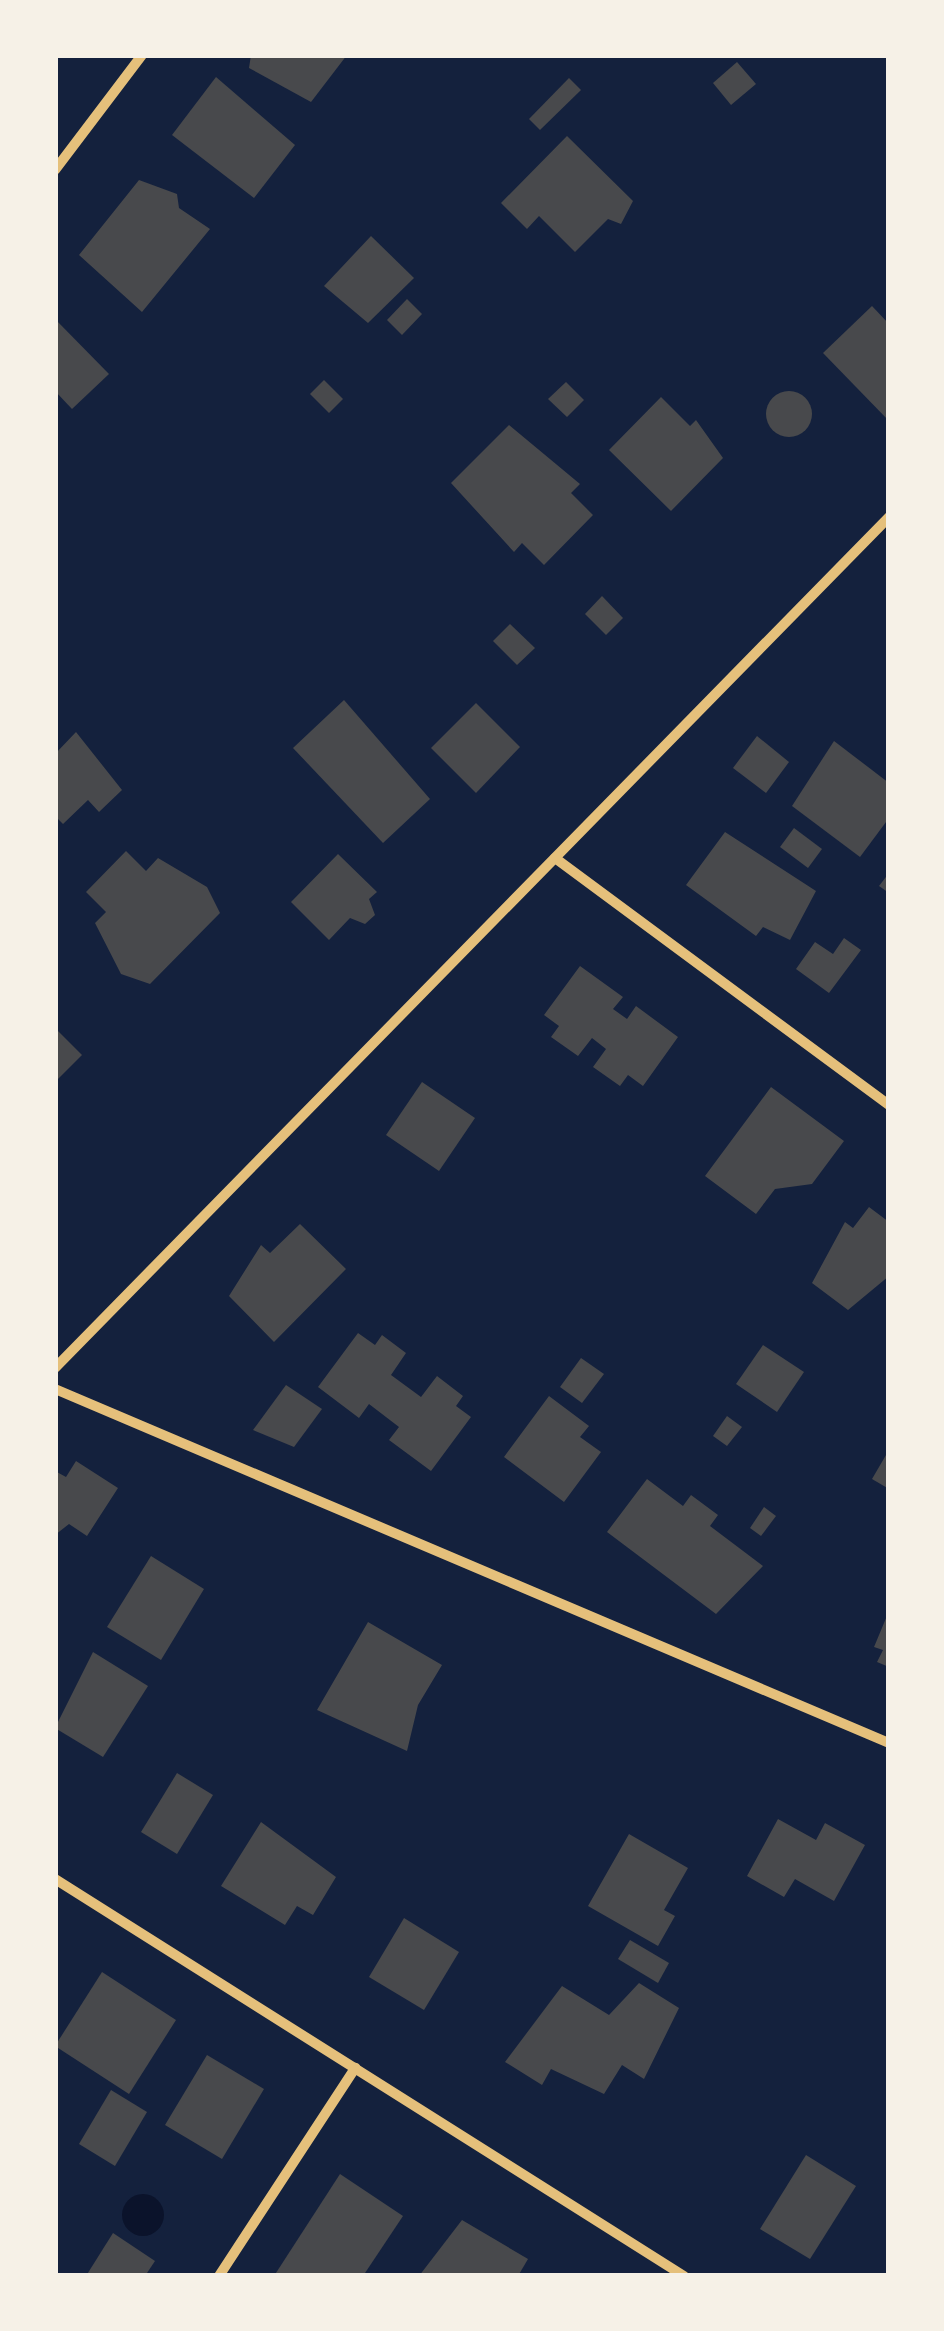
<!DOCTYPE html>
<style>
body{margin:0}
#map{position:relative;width:944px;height:2331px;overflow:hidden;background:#14213d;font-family:Commissioner,sans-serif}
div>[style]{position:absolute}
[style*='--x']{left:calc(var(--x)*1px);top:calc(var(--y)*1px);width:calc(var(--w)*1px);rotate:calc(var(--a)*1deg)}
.water>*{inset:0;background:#0b132b}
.round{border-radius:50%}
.building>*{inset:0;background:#48494c}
.minor>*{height:10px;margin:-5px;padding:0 5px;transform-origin:5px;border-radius:5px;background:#e5c07b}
span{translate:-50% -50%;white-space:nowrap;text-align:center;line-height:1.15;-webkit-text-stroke:9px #f6f1e7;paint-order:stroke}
.frame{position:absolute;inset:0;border:58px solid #f6f1e7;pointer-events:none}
</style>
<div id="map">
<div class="water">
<div class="round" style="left:122px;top:2194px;width:42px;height:42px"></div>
</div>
<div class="building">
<div style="clip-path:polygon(251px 55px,347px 55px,311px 102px,249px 68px)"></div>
<div style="clip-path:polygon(737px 62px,756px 84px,731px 105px,713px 83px)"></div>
<div style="clip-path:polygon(216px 77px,295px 145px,254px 198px,172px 135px)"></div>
<div style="clip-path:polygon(569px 78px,581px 90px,540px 130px,529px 119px)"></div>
<div style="clip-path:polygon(567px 136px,633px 201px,621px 224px,608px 219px,575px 252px,539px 216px,527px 229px,501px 203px)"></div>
<div style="clip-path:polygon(139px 180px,177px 194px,179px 208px,210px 229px,142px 312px,79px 255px)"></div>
<div style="clip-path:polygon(371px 236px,414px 278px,368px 323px,324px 286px)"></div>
<div style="clip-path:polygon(407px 299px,422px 314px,402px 335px,387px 320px)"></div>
<div style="clip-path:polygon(872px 306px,889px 324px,889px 421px,823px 353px)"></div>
<div style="clip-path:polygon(55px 319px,109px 374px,72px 409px,55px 391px)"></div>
<div style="clip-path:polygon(324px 380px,343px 399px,329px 413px,310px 394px)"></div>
<div style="clip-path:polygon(566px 382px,584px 400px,567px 417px,548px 399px)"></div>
<div class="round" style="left:766px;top:391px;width:46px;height:46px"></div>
<div style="clip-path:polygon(661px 397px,690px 426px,696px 420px,723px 458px,671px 511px,609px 450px)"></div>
<div style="clip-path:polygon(509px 425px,580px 484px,571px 493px,593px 515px,544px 565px,522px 543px,514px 552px,451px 483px)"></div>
<div style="clip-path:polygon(602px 596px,623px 618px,606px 635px,585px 614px)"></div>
<div style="clip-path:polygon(510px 624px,535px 648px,517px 665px,493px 641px)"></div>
<div style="clip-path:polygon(344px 700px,430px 799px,383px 843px,293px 748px)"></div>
<div style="clip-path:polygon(476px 703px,520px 747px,476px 793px,431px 748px)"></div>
<div style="clip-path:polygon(76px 732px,122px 790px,99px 812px,88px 800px,63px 824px,55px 816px,55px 754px)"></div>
<div style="clip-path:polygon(757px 736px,789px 762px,766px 793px,733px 768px)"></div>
<div style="clip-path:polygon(834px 741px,889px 783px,889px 818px,860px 857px,792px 806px)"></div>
<div style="clip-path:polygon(794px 828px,822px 849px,808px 868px,780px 847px)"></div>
<div style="clip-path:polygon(725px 832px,816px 891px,790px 940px,763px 927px,756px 936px,686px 885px)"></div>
<div style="clip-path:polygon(126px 851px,146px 871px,158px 858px,207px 887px,220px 913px,150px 984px,121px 974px,95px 923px,106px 912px,86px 892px)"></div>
<div style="clip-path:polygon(338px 854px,377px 892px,369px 899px,375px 915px,365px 924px,350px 918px,329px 940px,291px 902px)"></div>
<div style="clip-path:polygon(889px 873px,889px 893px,879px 886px)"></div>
<div style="clip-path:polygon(844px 938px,861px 950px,829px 993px,796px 969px,815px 942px,833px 954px)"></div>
<div style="clip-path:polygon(580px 966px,623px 997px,613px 1009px,627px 1019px,636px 1006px,678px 1037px,643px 1086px,628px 1075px,620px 1086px,593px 1067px,606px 1049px,592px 1038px,578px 1056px,551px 1037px,559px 1026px,544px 1015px)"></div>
<div style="clip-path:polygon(55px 1028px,82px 1055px,55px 1082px)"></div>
<div style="clip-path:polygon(422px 1082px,475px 1118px,439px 1171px,386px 1135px)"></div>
<div style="clip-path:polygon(771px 1087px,844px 1141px,812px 1184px,775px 1189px,756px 1214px,705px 1176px)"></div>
<div style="clip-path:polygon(869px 1207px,889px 1222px,889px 1276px,848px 1310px,812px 1283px,845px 1222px,853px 1228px)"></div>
<div style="clip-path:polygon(300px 1224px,346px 1269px,274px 1342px,229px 1296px,261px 1245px,270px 1253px)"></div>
<div style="clip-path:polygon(358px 1333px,375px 1345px,382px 1335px,406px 1353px,391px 1375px,421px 1397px,437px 1376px,463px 1396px,456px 1406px,471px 1417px,431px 1471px,389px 1440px,399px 1427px,369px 1404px,359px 1418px,318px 1387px)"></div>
<div style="clip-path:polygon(763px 1345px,804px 1372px,777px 1412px,736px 1384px)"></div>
<div style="clip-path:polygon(581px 1358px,604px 1374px,582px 1403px,560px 1387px)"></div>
<div style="clip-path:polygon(286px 1385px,322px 1409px,294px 1447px,253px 1430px)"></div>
<div style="clip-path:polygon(549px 1396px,589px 1426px,580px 1437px,601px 1452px,564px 1502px,504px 1457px)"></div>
<div style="clip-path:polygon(727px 1416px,742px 1427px,727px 1446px,713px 1436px)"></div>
<div style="clip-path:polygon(886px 1455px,889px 1457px,889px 1489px,872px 1479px)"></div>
<div style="clip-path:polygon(76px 1461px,118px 1488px,87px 1536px,69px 1524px,55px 1535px,55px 1471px,66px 1477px)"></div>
<div style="clip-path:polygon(647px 1479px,683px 1506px,691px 1495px,718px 1515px,710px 1526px,763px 1566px,716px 1614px,607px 1532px)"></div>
<div style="clip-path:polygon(764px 1507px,776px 1516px,761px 1536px,750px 1528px)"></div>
<div style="clip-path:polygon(151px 1556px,204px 1589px,161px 1660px,107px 1627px)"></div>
<div style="clip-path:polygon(889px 1611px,889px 1667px,877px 1662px,883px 1650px,874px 1647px)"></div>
<div style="clip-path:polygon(368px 1622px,442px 1665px,418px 1705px,407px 1751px,317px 1710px)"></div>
<div style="clip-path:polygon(93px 1652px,148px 1686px,103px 1757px,55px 1728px)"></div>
<div style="clip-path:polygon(177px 1773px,213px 1795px,177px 1854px,141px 1832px)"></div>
<div style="clip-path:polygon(778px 1819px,816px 1840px,825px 1823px,865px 1845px,834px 1901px,795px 1879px,784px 1897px,747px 1876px)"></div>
<div style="clip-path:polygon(261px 1822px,336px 1877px,313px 1915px,297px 1906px,285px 1925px,221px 1886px)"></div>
<div style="clip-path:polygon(629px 1834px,688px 1868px,664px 1910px,675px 1916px,658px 1946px,588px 1906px)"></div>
<div style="clip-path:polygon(404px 1918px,459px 1952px,424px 2010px,369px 1977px)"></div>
<div style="clip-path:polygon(630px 1940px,669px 1963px,658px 1983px,618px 1959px)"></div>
<div style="clip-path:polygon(102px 1972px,176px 2020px,129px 2094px,55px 2046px)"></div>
<div style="clip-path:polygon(639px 1983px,679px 2008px,644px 2079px,622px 2065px,604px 2094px,551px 2069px,542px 2085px,505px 2062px,562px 1986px,609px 2015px)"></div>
<div style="clip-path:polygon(207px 2055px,264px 2089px,222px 2159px,165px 2125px)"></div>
<div style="clip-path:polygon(111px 2090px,147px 2112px,115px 2166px,79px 2144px)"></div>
<div style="clip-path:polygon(806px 2155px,856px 2186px,810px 2259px,760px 2229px)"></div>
<div style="clip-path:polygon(340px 2174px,403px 2216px,363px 2276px,274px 2276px)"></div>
<div style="clip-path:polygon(462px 2220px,528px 2259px,518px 2276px,419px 2276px)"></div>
<div style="clip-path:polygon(113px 2233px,155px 2261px,145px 2276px,86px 2276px)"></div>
</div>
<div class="minor">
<div style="--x:55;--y:170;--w:144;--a:-52.9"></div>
<div style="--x:555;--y:858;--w:415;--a:36.5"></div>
<div style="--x:55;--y:1368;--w:1192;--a:-45.58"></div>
<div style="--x:55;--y:1389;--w:906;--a:23"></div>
<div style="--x:55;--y:1879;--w:744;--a:32.26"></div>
<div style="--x:219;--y:2276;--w:249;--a:-56.8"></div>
</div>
<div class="frame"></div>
</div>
